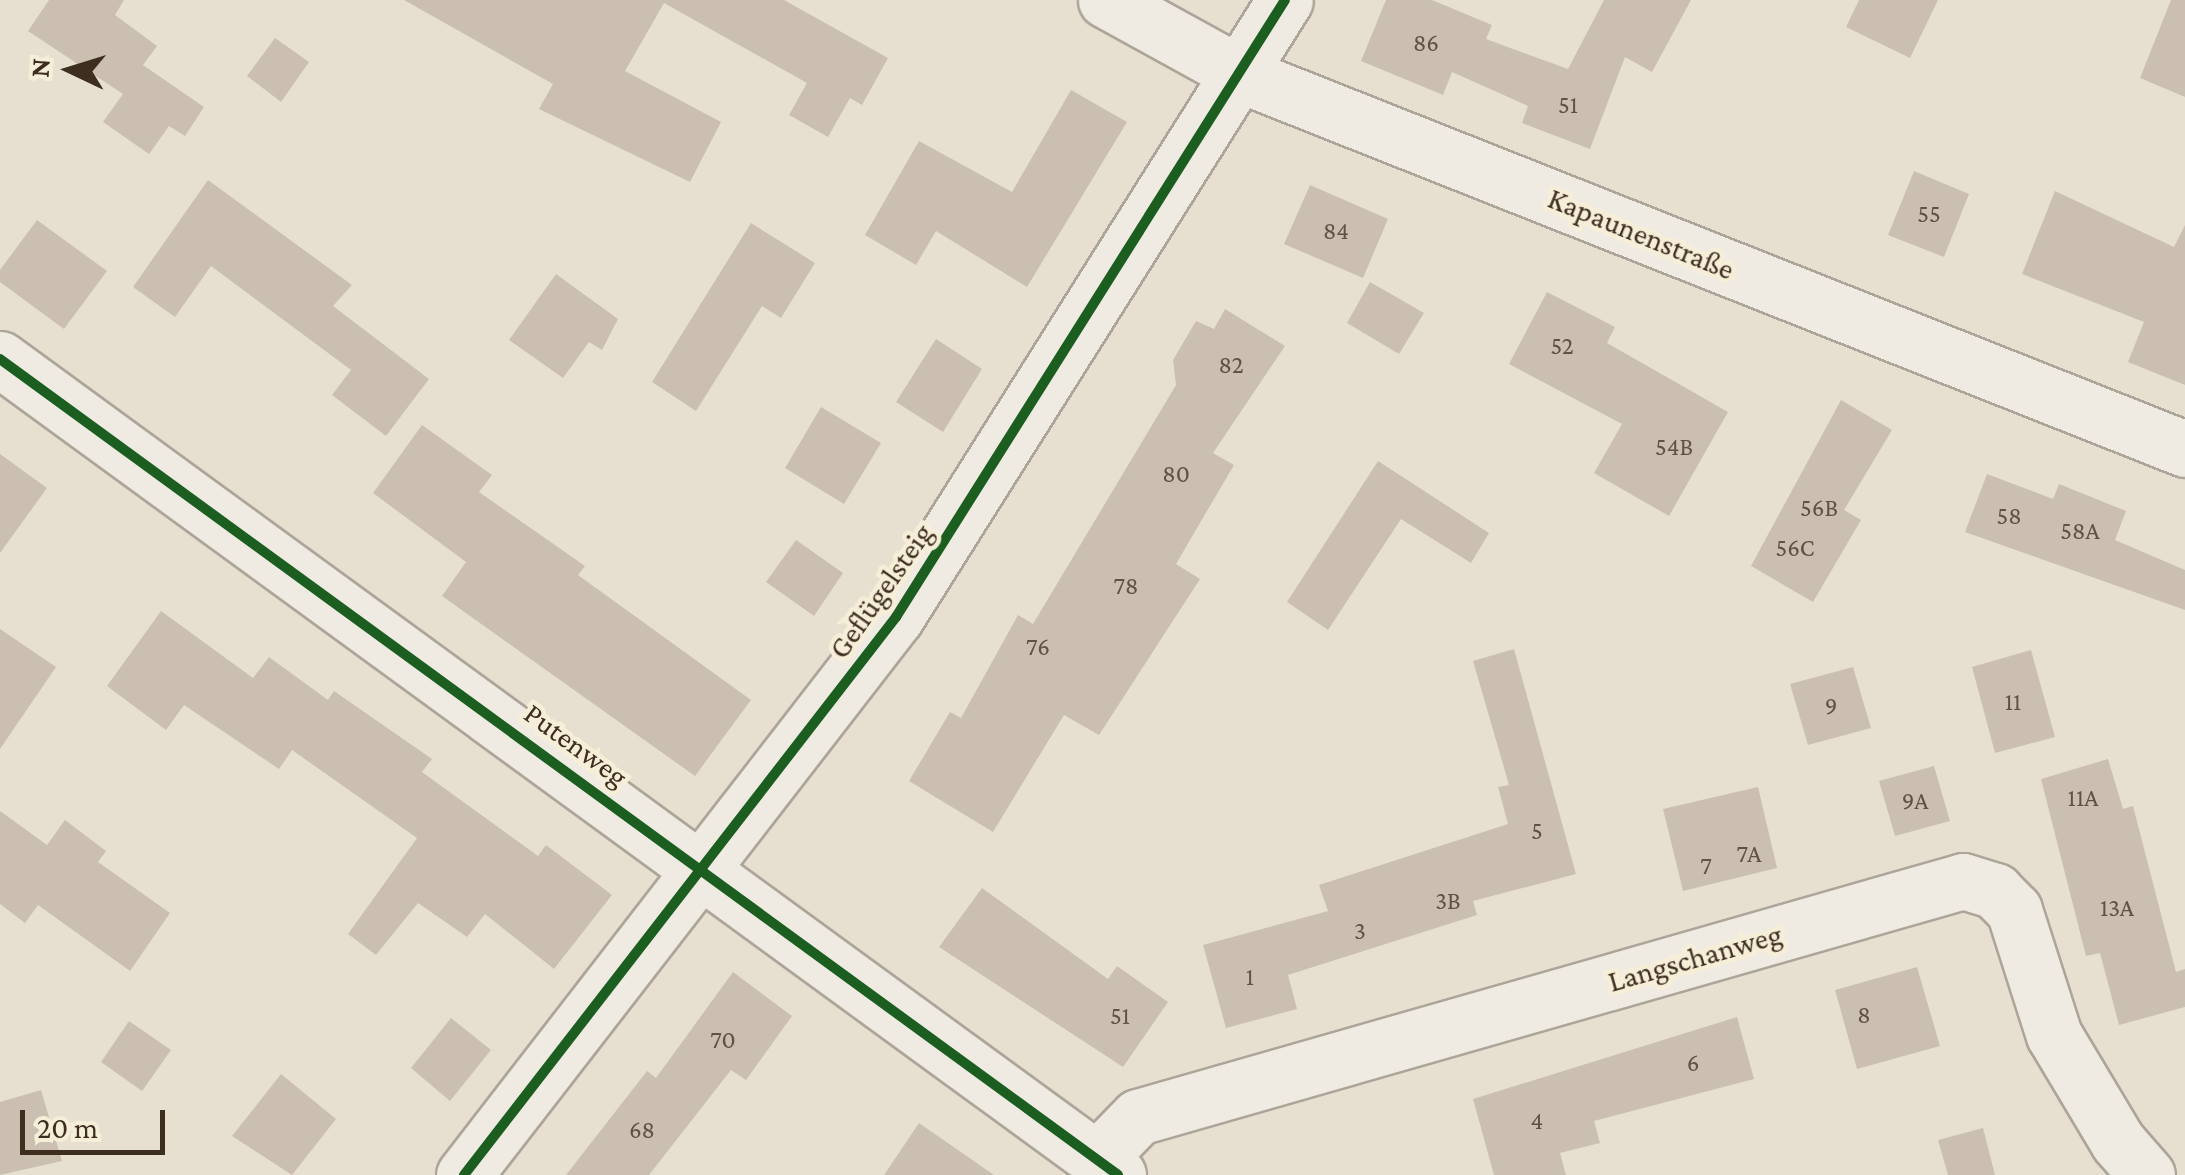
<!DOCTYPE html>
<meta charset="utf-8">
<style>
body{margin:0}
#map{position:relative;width:2185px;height:1175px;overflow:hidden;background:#e7e0d1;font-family:"Crimson Pro",serif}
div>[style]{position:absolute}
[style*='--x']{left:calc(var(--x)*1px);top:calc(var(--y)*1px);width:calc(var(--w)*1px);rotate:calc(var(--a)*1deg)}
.building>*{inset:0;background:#cbbfb2}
.roads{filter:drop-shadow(2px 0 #ada599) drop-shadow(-2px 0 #ada599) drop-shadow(0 2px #ada599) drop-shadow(0 -2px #ada599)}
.street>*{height:55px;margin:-27.5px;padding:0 27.5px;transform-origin:27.5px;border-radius:27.5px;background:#efebe3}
.cycleway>*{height:10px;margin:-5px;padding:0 5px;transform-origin:5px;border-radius:5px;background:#1b5e20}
span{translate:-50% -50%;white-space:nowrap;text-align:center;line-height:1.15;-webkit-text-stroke:9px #f7eed8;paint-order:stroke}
.number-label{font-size:25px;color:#605244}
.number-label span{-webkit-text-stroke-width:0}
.street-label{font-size:30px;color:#3d2e20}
.north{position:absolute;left:20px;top:20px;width:100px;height:100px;-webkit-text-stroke:8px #f7eed8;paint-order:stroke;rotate:274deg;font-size:28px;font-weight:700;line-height:40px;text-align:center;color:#3d2e20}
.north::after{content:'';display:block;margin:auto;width:35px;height:45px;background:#3d2e20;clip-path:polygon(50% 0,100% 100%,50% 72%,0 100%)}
.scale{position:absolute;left:20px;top:1110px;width:145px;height:45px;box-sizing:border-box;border:5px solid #3d2e20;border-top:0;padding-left:12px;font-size:30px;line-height:35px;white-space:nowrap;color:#3d2e20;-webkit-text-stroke:8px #f7eed8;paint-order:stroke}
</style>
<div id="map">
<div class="building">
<div style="clip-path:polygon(49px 0,124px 0,115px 15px,157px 46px,143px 65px,204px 107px,185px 136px,169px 126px,149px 154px,103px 122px,123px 94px,28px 31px)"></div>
<div style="clip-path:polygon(404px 0,784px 0,888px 58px,862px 105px,850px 98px,828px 137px,789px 115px,807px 83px,664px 3px,625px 71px,721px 122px,690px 182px,539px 109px,553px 84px)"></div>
<div style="clip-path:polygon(1386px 0,1432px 0,1492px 25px,1486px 39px,1568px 69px,1604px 0,1691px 0,1652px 72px,1625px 57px,1590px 149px,1522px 123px,1528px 106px,1452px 72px,1443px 95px,1361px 61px)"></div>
<div style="clip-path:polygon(1859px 0,1938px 0,1910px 58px,1846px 27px)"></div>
<div style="clip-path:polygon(2171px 0,2185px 0,2185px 97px,2140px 78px)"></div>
<div style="clip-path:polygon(275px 38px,309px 62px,281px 102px,247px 76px)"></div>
<div style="clip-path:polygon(1071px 90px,1127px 122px,1027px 287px,936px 231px,916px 265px,865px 235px,919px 141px,1012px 192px)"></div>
<div style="clip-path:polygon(1914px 171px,1969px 194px,1944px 257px,1888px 235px)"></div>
<div style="clip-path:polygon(208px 180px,352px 285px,333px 306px,429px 379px,386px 436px,332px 395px,351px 370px,211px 266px,175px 317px,133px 287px)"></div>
<div style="clip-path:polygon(1310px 185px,1388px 219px,1363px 278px,1284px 244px)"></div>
<div style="clip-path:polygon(2055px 191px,2174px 247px,2185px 225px,2185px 385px,2128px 362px,2144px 322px,2022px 274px)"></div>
<div style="clip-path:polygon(37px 220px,107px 271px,64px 329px,0 282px,0 270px)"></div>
<div style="clip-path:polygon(751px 223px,815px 263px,781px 318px,762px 306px,696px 411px,652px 382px)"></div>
<div style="clip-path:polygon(556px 274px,618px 319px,602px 350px,589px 342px,563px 378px,509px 340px)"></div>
<div style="clip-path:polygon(1370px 282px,1424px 313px,1399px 354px,1347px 323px)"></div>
<div style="clip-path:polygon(1547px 292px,1615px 327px,1607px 343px,1728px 412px,1669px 516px,1594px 473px,1622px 424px,1509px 364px)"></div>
<div style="clip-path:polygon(1225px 309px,1285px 346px,1213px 453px,1234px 465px,1176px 564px,1200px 579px,1099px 735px,1064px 715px,993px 832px,909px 781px,950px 712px,961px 718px,1018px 615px,1033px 624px,1176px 385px,1173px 360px,1196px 321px,1214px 329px)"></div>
<div style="clip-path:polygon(936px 339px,982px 369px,943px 432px,896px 402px)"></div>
<div style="clip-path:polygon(1841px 400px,1892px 430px,1844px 510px,1861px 520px,1813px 602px,1751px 566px)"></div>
<div style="clip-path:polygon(821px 407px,881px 443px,844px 504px,785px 468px)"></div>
<div style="clip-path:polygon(422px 425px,492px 475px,479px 492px,585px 566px,578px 575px,751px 700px,695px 776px,442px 596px,466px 562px,373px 493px)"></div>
<div style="clip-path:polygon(0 454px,47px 488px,0 553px)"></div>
<div style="clip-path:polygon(1378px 461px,1489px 533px,1471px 563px,1401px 519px,1328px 630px,1287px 602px)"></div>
<div style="clip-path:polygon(1987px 474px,2053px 499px,2059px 484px,2126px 511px,2115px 540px,2185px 570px,2185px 610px,1965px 532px)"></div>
<div style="clip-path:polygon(796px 540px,843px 573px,814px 616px,766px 582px)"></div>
<div style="clip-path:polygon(161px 611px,253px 678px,269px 657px,328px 700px,334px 691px,432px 759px,422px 772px,538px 856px,546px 845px,612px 895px,554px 969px,485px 914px,467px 937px,418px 903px,376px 955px,348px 934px,417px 838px,292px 750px,279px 769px,184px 705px,166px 730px,107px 686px)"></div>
<div style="clip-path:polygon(0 629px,56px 667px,0 749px)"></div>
<div style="clip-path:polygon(1514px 649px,1576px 874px,1473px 901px,1477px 915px,1288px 975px,1297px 1009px,1226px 1028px,1203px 945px,1328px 911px,1319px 885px,1508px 824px,1498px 787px,1509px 785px,1473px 661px)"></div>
<div style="clip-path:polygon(2031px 650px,2055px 737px,1995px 753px,1972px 667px)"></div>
<div style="clip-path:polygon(1853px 667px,1871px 728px,1808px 745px,1790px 684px)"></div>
<div style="clip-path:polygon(2108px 759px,2123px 809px,2133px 806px,2176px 972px,2185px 969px,2185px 1007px,2119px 1025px,2100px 953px,2086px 956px,2041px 779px)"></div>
<div style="clip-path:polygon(1934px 766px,1950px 821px,1895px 836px,1879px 781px)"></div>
<div style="clip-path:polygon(1758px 787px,1777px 868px,1683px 891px,1663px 809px)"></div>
<div style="clip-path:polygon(0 811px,47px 845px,65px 820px,106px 851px,98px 862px,170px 913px,130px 971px,38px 905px,25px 923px,0 904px)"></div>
<div style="clip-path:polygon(982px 888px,1108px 979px,1117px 966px,1168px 1002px,1123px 1067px,939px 947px)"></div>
<div style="clip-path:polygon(1917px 967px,1940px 1046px,1857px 1069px,1835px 990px)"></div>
<div style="clip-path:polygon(733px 972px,792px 1016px,746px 1080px,731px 1070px,649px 1175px,566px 1175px,647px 1071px,656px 1078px)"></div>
<div style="clip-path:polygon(1737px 1017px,1754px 1079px,1594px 1121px,1600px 1143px,1560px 1153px,1566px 1175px,1494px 1175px,1473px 1099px)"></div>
<div style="clip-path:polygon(451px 1018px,491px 1050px,450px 1101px,411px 1068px)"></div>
<div style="clip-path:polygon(129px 1021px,171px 1050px,142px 1091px,101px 1062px)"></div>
<div style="clip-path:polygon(281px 1074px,336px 1119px,292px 1175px,232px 1136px)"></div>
<div style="clip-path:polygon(41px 1090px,62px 1161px,0 1175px,0 1102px)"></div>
<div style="clip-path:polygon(919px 1123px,994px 1175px,884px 1175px)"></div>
<div style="clip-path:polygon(1983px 1128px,1995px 1175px,1948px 1175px,1938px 1140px)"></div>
</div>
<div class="roads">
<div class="street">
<div style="--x:1106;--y:0;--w:158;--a:28.8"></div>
<div style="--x:1244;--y:76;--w:1012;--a:21.62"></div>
<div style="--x:0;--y:359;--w:1384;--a:36.12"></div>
<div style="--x:1096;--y:1160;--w:60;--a:-45.7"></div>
<div style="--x:1138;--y:1117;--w:858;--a:-15.96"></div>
<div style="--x:1963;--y:881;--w:34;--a:17"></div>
<div style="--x:1995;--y:891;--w:27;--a:45"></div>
<div style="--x:2014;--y:910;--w:131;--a:72.3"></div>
<div style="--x:2054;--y:1035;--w:125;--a:59.1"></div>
<div style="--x:2118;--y:1142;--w:44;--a:48.7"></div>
<div style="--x:464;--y:1175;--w:706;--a:-52.25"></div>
<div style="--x:896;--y:617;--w:729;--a:-57.77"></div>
</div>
</div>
<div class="cycleway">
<div style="--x:0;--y:359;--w:1384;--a:36.12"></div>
<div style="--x:464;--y:1175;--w:706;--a:-52.25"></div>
<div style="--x:896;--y:617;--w:729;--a:-57.77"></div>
</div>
<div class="number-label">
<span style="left:1426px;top:43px">86</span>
<span style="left:1568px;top:105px">51</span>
<span style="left:1929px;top:214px">55</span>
<span style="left:1336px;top:231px">84</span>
<span style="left:1562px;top:346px">52</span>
<span style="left:1231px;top:365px">82</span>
<span style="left:1674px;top:447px">54B</span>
<span style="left:1176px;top:474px">80</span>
<span style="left:1819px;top:508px">56B</span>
<span style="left:2009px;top:516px">58</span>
<span style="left:2080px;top:531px">58A</span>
<span style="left:1795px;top:548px">56C</span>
<span style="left:1126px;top:586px">78</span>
<span style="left:1038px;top:647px">76</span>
<span style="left:2013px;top:702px">11</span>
<span style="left:1831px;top:706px">9</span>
<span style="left:2083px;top:798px">11A</span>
<span style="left:1915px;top:801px">9A</span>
<span style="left:1537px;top:831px">5</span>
<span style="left:1749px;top:854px">7A</span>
<span style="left:1706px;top:866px">7</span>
<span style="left:1448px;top:901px">3B</span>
<span style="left:2117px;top:908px">13A</span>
<span style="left:1360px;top:931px">3</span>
<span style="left:1250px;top:977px">1</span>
<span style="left:1864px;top:1015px">8</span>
<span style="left:1120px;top:1016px">51</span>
<span style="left:723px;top:1040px">70</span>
<span style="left:1693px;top:1063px">6</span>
<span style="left:1537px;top:1121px">4</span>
<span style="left:642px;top:1130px">68</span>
</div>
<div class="street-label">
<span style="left:1641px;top:234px;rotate:22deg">Kapaunenstraße</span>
<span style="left:881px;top:591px;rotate:-55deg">Geflügelsteig</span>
<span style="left:576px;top:745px;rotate:36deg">Putenweg</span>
<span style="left:1695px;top:958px;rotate:-16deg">Langschanweg</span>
</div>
<div class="north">N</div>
<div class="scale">20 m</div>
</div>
